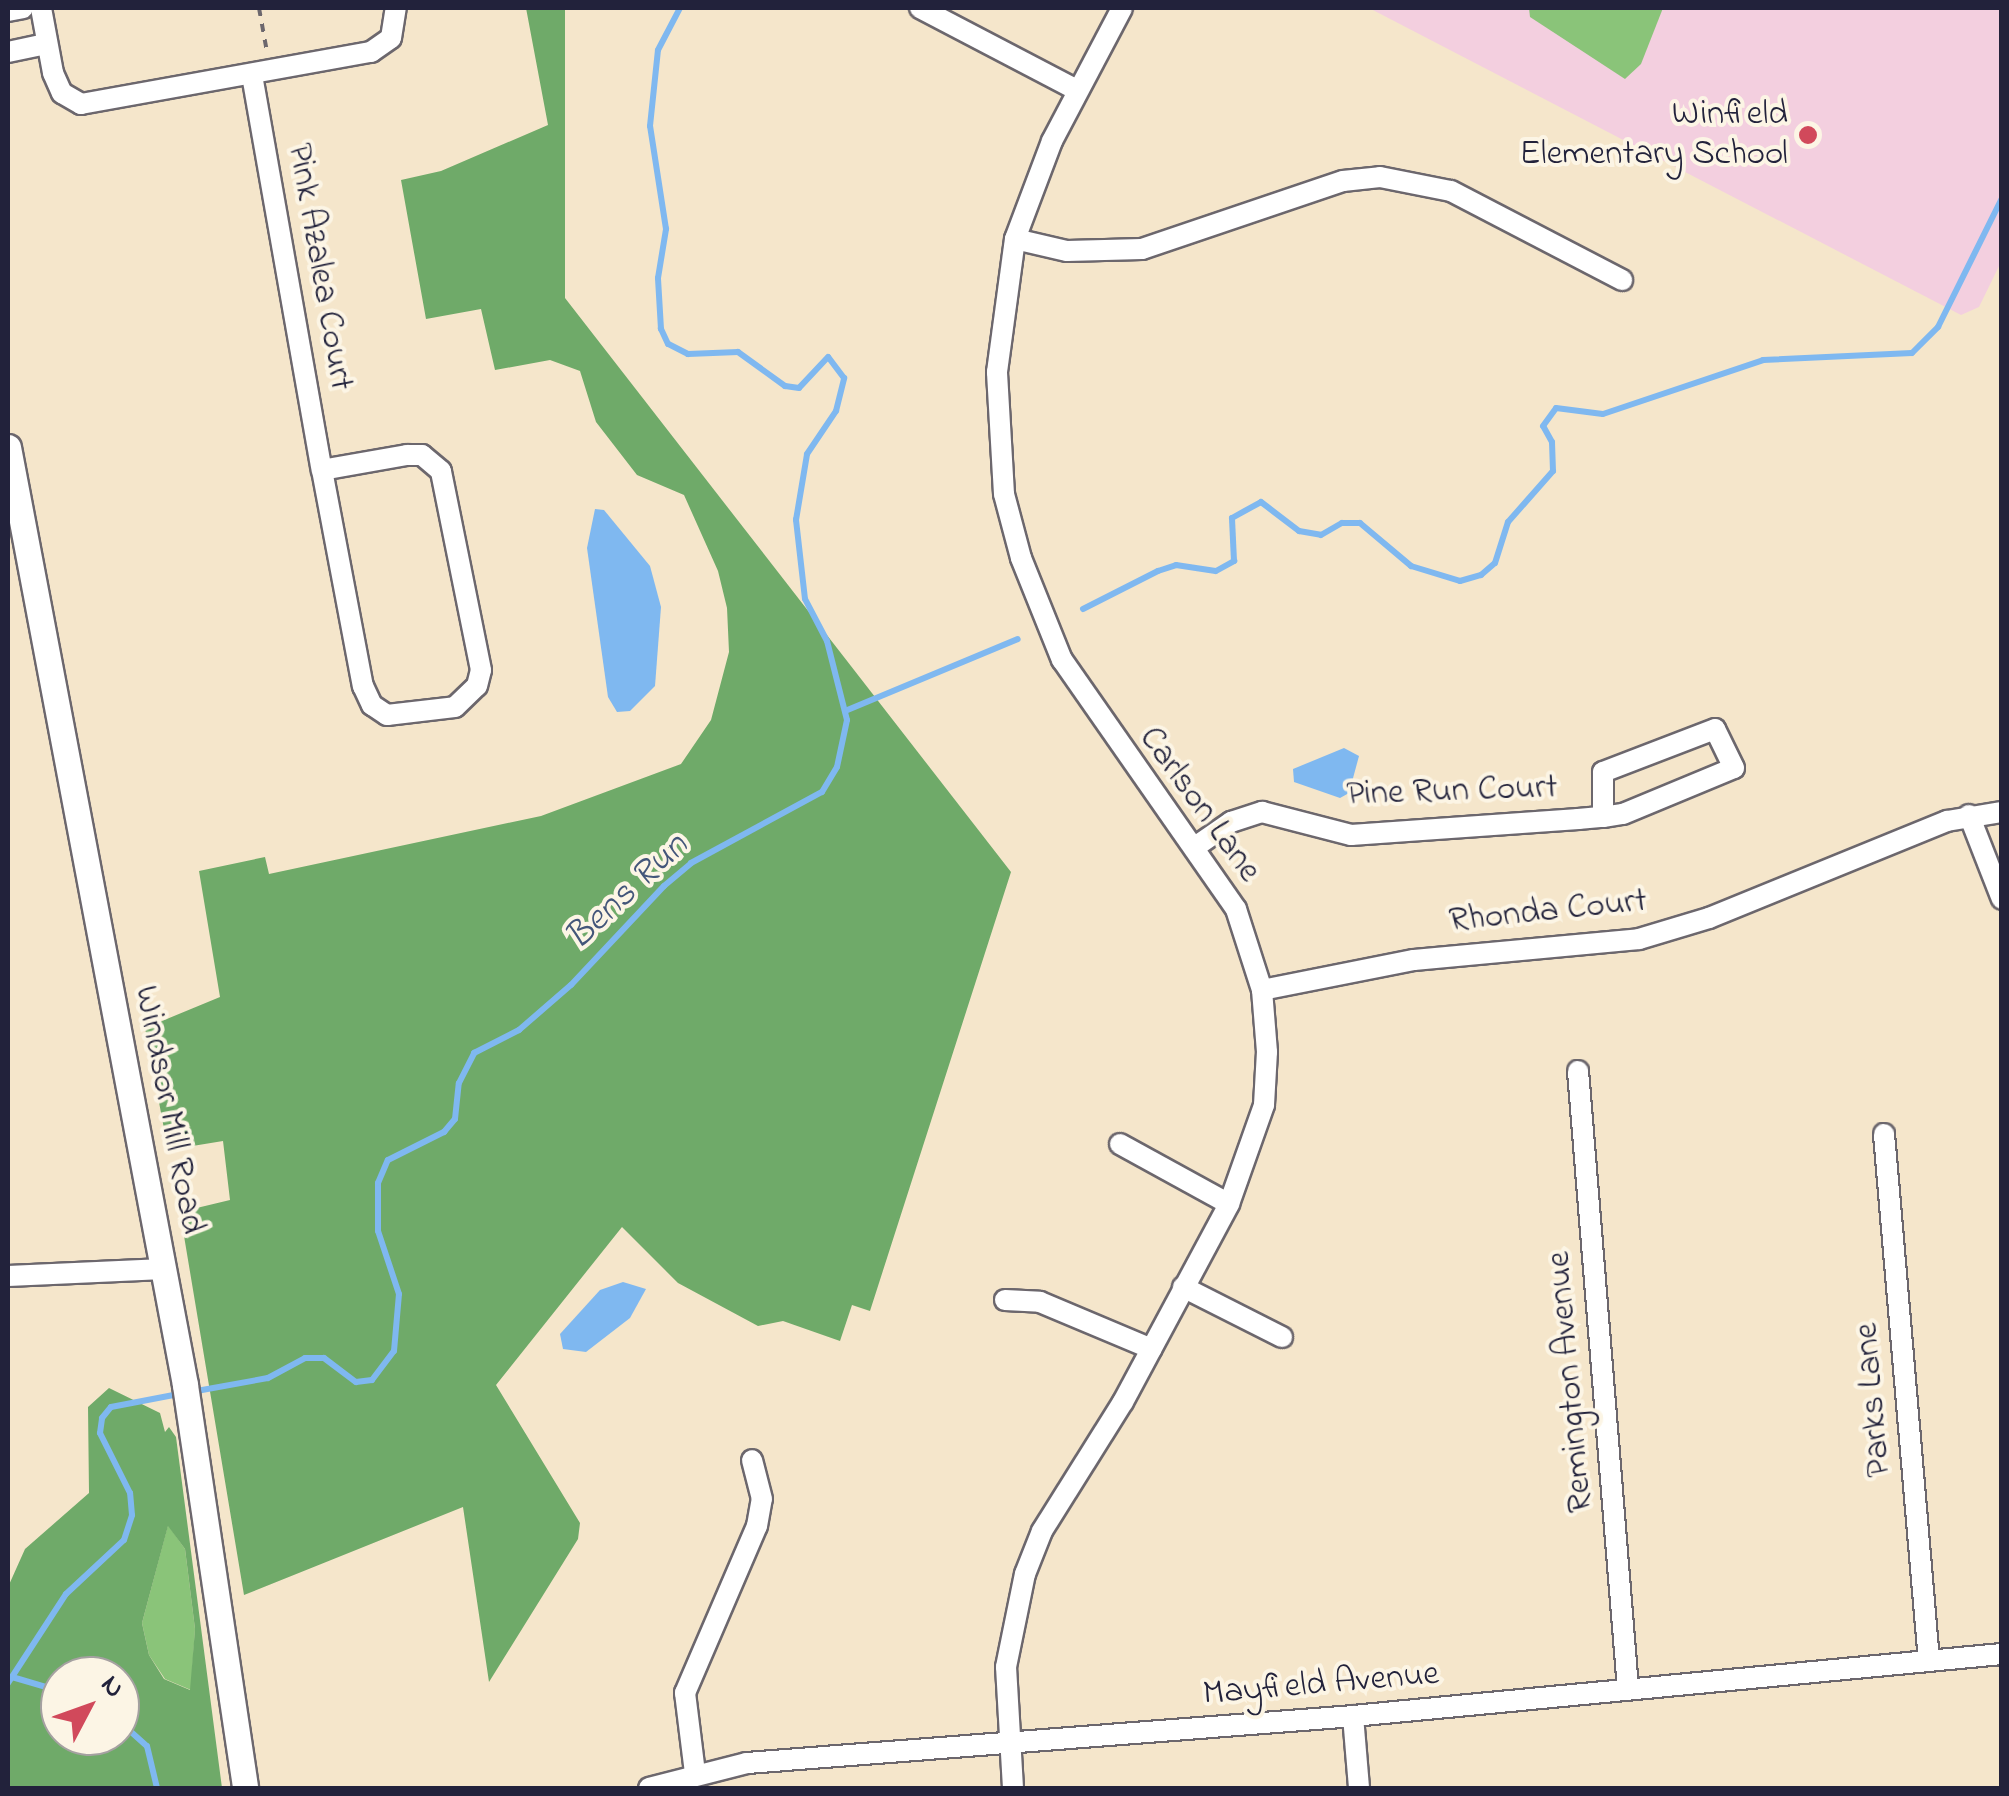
<!DOCTYPE html>
<style>
body{margin:0}
#map{position:relative;width:2009px;height:1796px;overflow:hidden;background:#f5e6cb;font-family:"Indie Flower",sans-serif}
div>[style]{position:absolute}
[style*='--x']{left:calc(var(--x)*1px);top:calc(var(--y)*1px);width:calc(var(--w)*1px);rotate:calc(var(--a)*1deg)}
.built>*{inset:0;background:#f3cfdf}
.green>*{inset:0;background:#8ac479}
.forest>*{inset:0;background:#6faa69}
.water>*{inset:0;background:#7fb8f0}
.stream>*{height:6px;margin:-3px;padding:0 3px;transform-origin:3px;border-radius:3px;background:#7fb8f0}
.path>*{height:4px;margin-top:-2px;transform-origin:0;background:repeating-linear-gradient(90deg,#6c676d 0 8px,transparent 0 16px)}
.roads{filter:drop-shadow(2px 0 #6c676d) drop-shadow(-2px 0 #6c676d) drop-shadow(0 2px #6c676d) drop-shadow(0 -2px #6c676d)}
.minor>*{height:20px;margin:-10px;padding:0 10px;transform-origin:10px;border-radius:10px;background:#fff}
.major>*{height:25px;margin:-12.5px;padding:0 12.5px;transform-origin:12.5px;border-radius:12.5px;background:#fff}
.dots>*{width:28px;height:28px;translate:-50% -50%;box-sizing:border-box;border:5px solid #fcf5e5;border-radius:50%}
span{translate:-50% -50%;white-space:nowrap;text-align:center;line-height:1.15;-webkit-text-stroke:8px #fcf5e5;paint-order:stroke}
.poi-label{font-size:35px;color:#22223b}
.right{translate:-100% -50%;text-align:right}
.street-label{font-size:35px;color:#22223b}
.water-label{font-size:38px;color:#43567a;font-style:italic}
.frame{position:absolute;inset:0;border:10px solid #22223b;pointer-events:none}
.north{position:absolute;left:40px;top:1656px;width:100px;height:100px;box-sizing:border-box;background:#fcf5e5;border:2px solid #a5a1a1;border-radius:50%;rotate:49deg;font-size:28px;font-weight:700;line-height:40px;text-align:center;color:#22223b}
.north::after{content:'';display:block;margin:auto;width:35px;height:45px;background:#d1495b;clip-path:polygon(50% 0,100% 100%,50% 72%,0 100%)}
</style>
<div id="map">
<div class="built">
<div style="clip-path:polygon(1369px 8px,2001px 8px,2001px 262px,1979px 307px,1961px 315px)"></div>
</div>
<div class="green">
<div style="clip-path:polygon(1529px 8px,1663px 8px,1641px 64px,1625px 79px,1530px 17px)"></div>
<div style="clip-path:polygon(168px 1525px,185px 1549px,195px 1629px,191px 1690px,165px 1679px,149px 1655px,142px 1623px)"></div>
</div>
<div class="forest">
<div style="clip-path:polygon(526px 8px,565px 8px,565px 298px,1011px 872px,870px 1311px,852px 1305px,840px 1341px,783px 1321px,758px 1326px,678px 1283px,622px 1227px,496px 1385px,580px 1523px,578px 1539px,489px 1682px,463px 1507px,244px 1595px,180px 1212px,230px 1200px,223px 1141px,168px 1150px,145px 1028px,220px 997px,199px 871px,265px 857px,269px 874px,541px 816px,681px 764px,711px 720px,729px 652px,727px 608px,718px 571px,684px 495px,637px 475px,596px 422px,580px 371px,550px 360px,495px 370px,481px 309px,426px 319px,401px 180px,441px 171px,548px 125px)"></div>
<div style="clip-path:polygon(evenodd,109px 1388px,160px 1413px,165px 1432px,169px 1427px,176px 1437px,222px 1788px,8px 1788px,8px 1587px,25px 1549px,89px 1493px,88px 1407px,109px 1388px,168px 1526px,185px 1549px,195px 1629px,190px 1690px,164px 1679px,149px 1655px,142px 1623px,168px 1526px,109px 1388px,60px 1676px,120px 1676px,120px 1736px,60px 1736px,60px 1676px)"></div>
</div>
<div class="water">
<div style="clip-path:polygon(595px 509px,604px 510px,650px 566px,661px 607px,655px 686px,630px 711px,617px 712px,608px 697px,587px 548px)"></div>
<div style="clip-path:polygon(1344px 748px,1359px 756px,1349px 793px,1340px 798px,1294px 782px,1293px 769px)"></div>
<div style="clip-path:polygon(623px 1282px,646px 1289px,630px 1318px,586px 1352px,563px 1349px,560px 1334px,600px 1290px)"></div>
</div>
<div class="stream">
<div style="--x:1083;--y:609;--w:84;--a:-26.9"></div>
<div style="--x:1158;--y:571;--w:19;--a:-18"></div>
<div style="--x:1176;--y:565;--w:40;--a:8.5"></div>
<div style="--x:1216;--y:571;--w:21;--a:-29"></div>
<div style="--x:1234;--y:561;--w:43;--a:-92.7"></div>
<div style="--x:1232;--y:518;--w:33;--a:-29"></div>
<div style="--x:1261;--y:502;--w:48;--a:37.3"></div>
<div style="--x:1299;--y:531;--w:22;--a:10"></div>
<div style="--x:1321;--y:535;--w:24;--a:-30"></div>
<div style="--x:1342;--y:523;--w:18;--a:0"></div>
<div style="--x:1360;--y:523;--w:67;--a:40.1"></div>
<div style="--x:1411;--y:566;--w:51;--a:17"></div>
<div style="--x:1460;--y:581;--w:22;--a:-16"></div>
<div style="--x:1481;--y:575;--w:18;--a:-41"></div>
<div style="--x:1495;--y:563;--w:43;--a:-72.4"></div>
<div style="--x:1508;--y:522;--w:68;--a:-48.6"></div>
<div style="--x:1553;--y:471;--w:29;--a:-92"></div>
<div style="--x:1552;--y:442;--w:18;--a:-119"></div>
<div style="--x:1543;--y:426;--w:22;--a:-54"></div>
<div style="--x:1556;--y:408;--w:47;--a:7.3"></div>
<div style="--x:1603;--y:414;--w:169;--a:-18.6"></div>
<div style="--x:1763;--y:360;--w:149;--a:-2.7"></div>
<div style="--x:1912;--y:353;--w:37;--a:-45"></div>
<div style="--x:1938;--y:327;--w:144;--a:-63.6"></div>
<div style="--x:845;--y:711;--w:187;--a:-22.6"></div>
<div style="--x:191;--y:1392;--w:78;--a:-10.3"></div>
<div style="--x:268;--y:1378;--w:42;--a:-28.4"></div>
<div style="--x:305;--y:1358;--w:19;--a:0"></div>
<div style="--x:324;--y:1358;--w:40;--a:37"></div>
<div style="--x:356;--y:1382;--w:16;--a:-7"></div>
<div style="--x:372;--y:1380;--w:36;--a:-53"></div>
<div style="--x:394;--y:1351;--w:57;--a:-85"></div>
<div style="--x:399;--y:1294;--w:66;--a:-108.4"></div>
<div style="--x:378;--y:1231;--w:48;--a:-90"></div>
<div style="--x:378;--y:1183;--w:25;--a:-67"></div>
<div style="--x:388;--y:1160;--w:63;--a:-26.6"></div>
<div style="--x:444;--y:1132;--w:17;--a:-50"></div>
<div style="--x:455;--y:1119;--w:36;--a:-84"></div>
<div style="--x:459;--y:1083;--w:34;--a:-63"></div>
<div style="--x:474;--y:1053;--w:51;--a:-27.1"></div>
<div style="--x:519;--y:1030;--w:69;--a:-40.9"></div>
<div style="--x:571;--y:985;--w:136;--a:-46.8"></div>
<div style="--x:664;--y:886;--w:35;--a:-40"></div>
<div style="--x:691;--y:863;--w:149;--a:-28.5"></div>
<div style="--x:822;--y:792;--w:29;--a:-59"></div>
<div style="--x:837;--y:767;--w:48;--a:-78"></div>
<div style="--x:847;--y:720;--w:81;--a:-104.2"></div>
<div style="--x:827;--y:641;--w:47;--a:-117.6"></div>
<div style="--x:805;--y:599;--w:80;--a:-96.5"></div>
<div style="--x:796;--y:520;--w:67;--a:-80.5"></div>
<div style="--x:807;--y:454;--w:52;--a:-56"></div>
<div style="--x:836;--y:411;--w:34;--a:-76"></div>
<div style="--x:844;--y:378;--w:26;--a:-127"></div>
<div style="--x:828;--y:357;--w:42;--a:133.1"></div>
<div style="--x:799;--y:388;--w:14;--a:-172"></div>
<div style="--x:785;--y:386;--w:58;--a:-144.1"></div>
<div style="--x:738;--y:352;--w:50;--a:177.7"></div>
<div style="--x:688;--y:354;--w:22;--a:-153"></div>
<div style="--x:668;--y:344;--w:17;--a:-115"></div>
<div style="--x:661;--y:329;--w:51;--a:-93.4"></div>
<div style="--x:658;--y:278;--w:50;--a:-80.7"></div>
<div style="--x:666;--y:229;--w:104;--a:-98.8"></div>
<div style="--x:650;--y:126;--w:76;--a:-84"></div>
<div style="--x:658;--y:50;--w:47;--a:-62.4"></div>
<div style="--x:12;--y:1677;--w:50;--a:16.3"></div>
<div style="--x:8;--y:1683;--w:106;--a:-56.9"></div>
<div style="--x:66;--y:1594;--w:79;--a:-43"></div>
<div style="--x:124;--y:1540;--w:26;--a:-72"></div>
<div style="--x:132;--y:1515;--w:22;--a:-95"></div>
<div style="--x:130;--y:1493;--w:67;--a:-116.6"></div>
<div style="--x:100;--y:1433;--w:15;--a:-82"></div>
<div style="--x:102;--y:1418;--w:14;--a:-51"></div>
<div style="--x:111;--y:1407;--w:69;--a:-10.8"></div>
<div style="--x:120;--y:1722;--w:36;--a:42"></div>
<div style="--x:147;--y:1746;--w:43;--a:76.6"></div>
</div>
<div class="path">
<div style="--x:259;--y:8;--w:45;--a:79.7"></div>
</div>
<div class="roads">
<div class="minor">
<div style="--x:41;--y:8;--w:66;--a:79.5"></div>
<div style="--x:53;--y:73;--w:22;--a:66"></div>
<div style="--x:62;--y:93;--w:22;--a:30"></div>
<div style="--x:81;--y:104;--w:295;--a:-10.2"></div>
<div style="--x:371;--y:52;--w:24;--a:-35"></div>
<div style="--x:391;--y:38;--w:30;--a:-81"></div>
<div style="--x:920;--y:8;--w:177;--a:27.6"></div>
<div style="--x:8;--y:11;--w:15;--a:-11"></div>
<div style="--x:8;--y:52;--w:38;--a:-12"></div>
<div style="--x:252;--y:75;--w:401;--a:80"></div>
<div style="--x:322;--y:470;--w:220;--a:79.3"></div>
<div style="--x:363;--y:686;--w:21;--a:65"></div>
<div style="--x:372;--y:705;--w:18;--a:34"></div>
<div style="--x:387;--y:715;--w:68;--a:-6.7"></div>
<div style="--x:455;--y:707;--w:30;--a:-44"></div>
<div style="--x:477;--y:686;--w:16;--a:-76"></div>
<div style="--x:481;--y:670;--w:203;--a:-101.4"></div>
<div style="--x:441;--y:471;--w:25;--a:-140"></div>
<div style="--x:422;--y:455;--w:15;--a:180"></div>
<div style="--x:407;--y:455;--w:86;--a:170"></div>
<div style="--x:1015;--y:239;--w:53;--a:13"></div>
<div style="--x:1067;--y:251;--w:75;--a:-1.5"></div>
<div style="--x:1142;--y:249;--w:212;--a:-18.7"></div>
<div style="--x:1343;--y:181;--w:37;--a:-6"></div>
<div style="--x:1380;--y:177;--w:72;--a:11.2"></div>
<div style="--x:1451;--y:191;--w:193;--a:27.5"></div>
<div style="--x:1969;--y:815;--w:90;--a:68.6"></div>
<div style="--x:1195;--y:847;--w:44;--a:-34.8"></div>
<div style="--x:1231;--y:822;--w:33;--a:-18"></div>
<div style="--x:1262;--y:812;--w:92;--a:14.5"></div>
<div style="--x:1351;--y:835;--w:228;--a:-4"></div>
<div style="--x:1578;--y:819;--w:25;--a:-5"></div>
<div style="--x:1603;--y:817;--w:20;--a:-9"></div>
<div style="--x:1623;--y:814;--w:120;--a:-22.5"></div>
<div style="--x:1734;--y:768;--w:43;--a:-116"></div>
<div style="--x:1715;--y:729;--w:120;--a:159"></div>
<div style="--x:1603;--y:772;--w:45;--a:90"></div>
<div style="--x:1262;--y:990;--w:155;--a:-11.2"></div>
<div style="--x:1414;--y:960;--w:226;--a:-5.3"></div>
<div style="--x:1639;--y:939;--w:73;--a:-16.7"></div>
<div style="--x:1709;--y:918;--w:257;--a:-22.2"></div>
<div style="--x:1947;--y:821;--w:56;--a:-9.3"></div>
<div style="--x:1578;--y:1071;--w:619;--a:85.37"></div>
<div style="--x:1884;--y:1134;--w:529;--a:85.12"></div>
<div style="--x:1120;--y:1144;--w:124;--a:28.8"></div>
<div style="--x:8;--y:1276;--w:156;--a:-2.6"></div>
<div style="--x:1183;--y:1287;--w:111;--a:26.8"></div>
<div style="--x:1005;--y:1300;--w:35;--a:3"></div>
<div style="--x:1040;--y:1302;--w:121;--a:22.8"></div>
<div style="--x:1353;--y:1716;--w:72;--a:85.2"></div>
<div style="--x:695;--y:1773;--w:81;--a:-97.1"></div>
<div style="--x:685;--y:1693;--w:182;--a:-66.7"></div>
<div style="--x:757;--y:1526;--w:27;--a:-80"></div>
<div style="--x:762;--y:1499;--w:40;--a:-104.4"></div>
<div style="--x:649;--y:1788;--w:101;--a:-14.3"></div>
<div style="--x:747;--y:1763;--w:608;--a:-4.43"></div>
<div style="--x:1353;--y:1716;--w:652;--a:-5.46"></div>
<div style="--x:1013;--y:1788;--w:121;--a:-93.3"></div>
<div style="--x:1006;--y:1667;--w:95;--a:-78.5"></div>
<div style="--x:1025;--y:1574;--w:46;--a:-68.4"></div>
<div style="--x:1042;--y:1531;--w:152;--a:-57.9"></div>
<div style="--x:1123;--y:1402;--w:225;--a:-61.8"></div>
<div style="--x:1229;--y:1204;--w:105;--a:-70.5"></div>
<div style="--x:1264;--y:1105;--w:53;--a:-86.8"></div>
<div style="--x:1267;--y:1052;--w:62;--a:-94.6"></div>
<div style="--x:1262;--y:990;--w:85;--a:-107.8"></div>
<div style="--x:1236;--y:909;--w:304;--a:-124.9"></div>
<div style="--x:1062;--y:660;--w:110;--a:-111.9"></div>
<div style="--x:1021;--y:558;--w:66;--a:-104.9"></div>
<div style="--x:1004;--y:494;--w:122;--a:-93.3"></div>
<div style="--x:997;--y:372;--w:134;--a:-82.3"></div>
<div style="--x:1015;--y:239;--w:105;--a:-69.3"></div>
<div style="--x:1052;--y:141;--w:150;--a:-62.2"></div>
</div>
<div class="major">
<div style="--x:8;--y:447;--w:955;--a:79.31"></div>
<div style="--x:185;--y:1385;--w:407;--a:81.5"></div>
</div>
</div>
<div class="dots">
<div style="left:1808px;top:135px;background:#d1495b"></div>
</div>
<div class="poi-label">
<span class="right" style="left:1788px;top:135px">Winfield<br>Elementary School</span>
</div>
<div class="street-label">
<span style="left:319px;top:267px;rotate:80deg">Pink Azalea Court</span>
<span style="left:1452px;top:792px;rotate:-2deg">Pine Run Court</span>
<span style="left:1199px;top:805px;rotate:54deg">Carlson Lane</span>
<span style="left:1548px;top:912px;rotate:-6deg">Rhonda Court</span>
<span style="left:168px;top:1110px;rotate:79deg">Windsor Mill Road</span>
<span style="left:1571px;top:1382px;rotate:-95deg">Remington Avenue</span>
<span style="left:1874px;top:1400px;rotate:-95deg">Parks Lane</span>
<span style="left:1321px;top:1685px;rotate:-5deg">Mayfield Avenue</span>
</div>
<div class="water-label">
<span style="left:628px;top:893px;rotate:-43deg">Bens Run</span>
</div>
<div class="frame"></div>
<div class="north">N</div>
</div>
